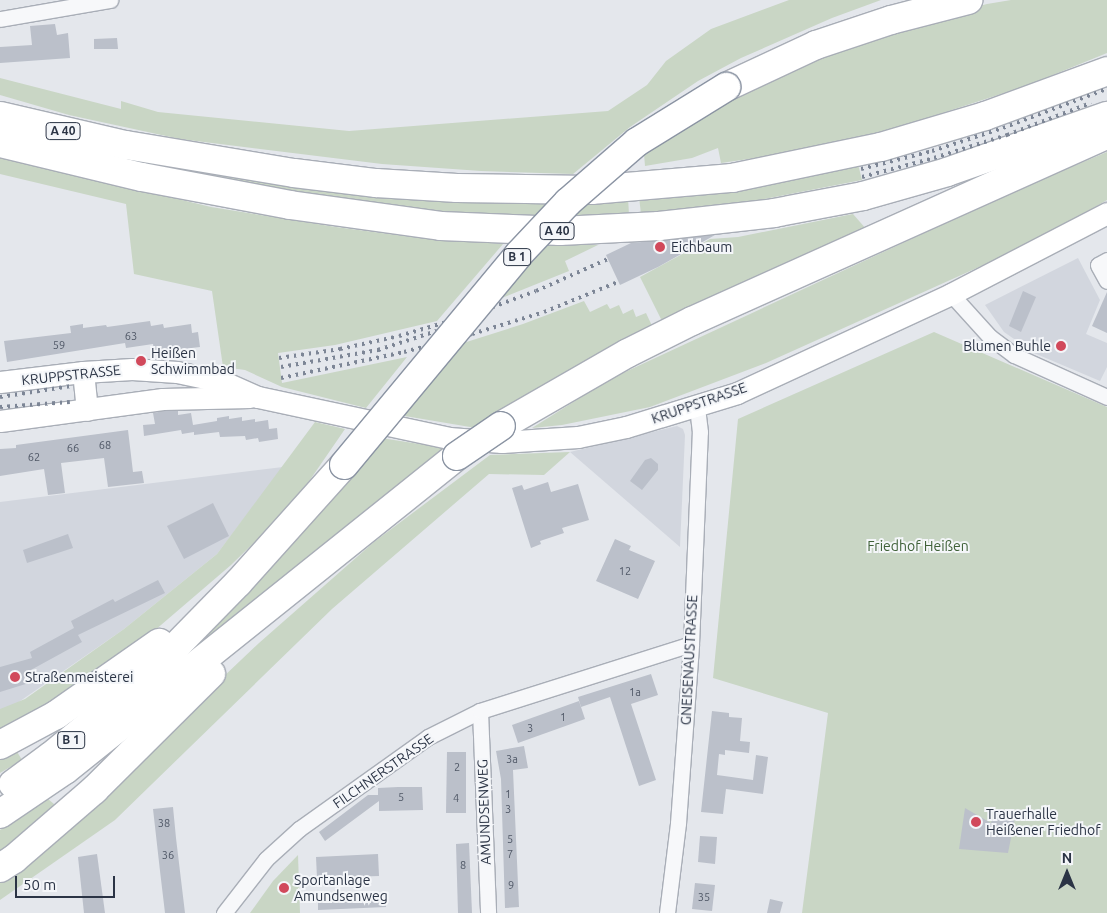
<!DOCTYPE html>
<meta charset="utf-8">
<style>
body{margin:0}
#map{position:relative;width:1107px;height:913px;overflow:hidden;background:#e4e7ec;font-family:Ubuntu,sans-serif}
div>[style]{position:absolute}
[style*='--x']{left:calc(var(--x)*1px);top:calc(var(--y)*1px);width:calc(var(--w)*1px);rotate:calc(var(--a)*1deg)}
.built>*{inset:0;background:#d2d6de}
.green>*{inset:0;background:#c9d6c5}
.building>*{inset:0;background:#bbc0ca}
.roads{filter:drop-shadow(1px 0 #a9aeb7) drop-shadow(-1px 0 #a9aeb7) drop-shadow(0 1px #a9aeb7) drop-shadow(0 -1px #a9aeb7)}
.street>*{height:15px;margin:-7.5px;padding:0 7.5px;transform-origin:7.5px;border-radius:7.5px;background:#f7f8fa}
.secondary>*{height:21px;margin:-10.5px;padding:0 10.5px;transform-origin:10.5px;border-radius:10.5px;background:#fff}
.highway>*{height:28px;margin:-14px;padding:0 14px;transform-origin:14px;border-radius:14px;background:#fff}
.rail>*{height:4px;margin-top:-2px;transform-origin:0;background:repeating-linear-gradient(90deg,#7d8696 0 2.5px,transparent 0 7.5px)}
.bridges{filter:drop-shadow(1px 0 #8b94a3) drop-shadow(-1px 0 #8b94a3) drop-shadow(0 1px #8b94a3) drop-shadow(0 -1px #8b94a3)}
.highway-bridge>*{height:28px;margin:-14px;padding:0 14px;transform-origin:14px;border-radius:14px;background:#fff}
.dots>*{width:14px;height:14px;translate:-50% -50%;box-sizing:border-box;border:2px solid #f4f6f9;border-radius:50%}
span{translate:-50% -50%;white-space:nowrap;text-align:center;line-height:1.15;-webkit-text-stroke:4px #f4f6f9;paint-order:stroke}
.number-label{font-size:11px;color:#4f5766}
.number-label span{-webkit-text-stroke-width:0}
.shield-label span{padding:1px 4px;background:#f4f6f9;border:1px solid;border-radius:4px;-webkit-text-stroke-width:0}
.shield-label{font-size:12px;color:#2b3445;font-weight:700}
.poi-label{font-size:14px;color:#2b3445}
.left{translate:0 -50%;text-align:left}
.right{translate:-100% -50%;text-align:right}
.street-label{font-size:14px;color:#2b3445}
.park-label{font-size:14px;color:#3f6138}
.north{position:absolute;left:1042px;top:848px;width:50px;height:50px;-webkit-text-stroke:4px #f4f6f9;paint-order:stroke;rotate:0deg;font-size:14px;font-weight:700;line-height:20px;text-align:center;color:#2b3445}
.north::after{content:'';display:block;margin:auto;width:18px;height:22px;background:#2b3445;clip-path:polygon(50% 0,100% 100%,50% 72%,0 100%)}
.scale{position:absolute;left:15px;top:876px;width:100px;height:22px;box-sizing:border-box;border:2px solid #2b3445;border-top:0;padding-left:6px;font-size:15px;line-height:18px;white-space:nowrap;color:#2b3445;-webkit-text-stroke:4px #f4f6f9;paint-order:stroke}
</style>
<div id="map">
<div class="built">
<div style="clip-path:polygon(1078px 258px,1100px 300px,1086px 334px,1107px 343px,1107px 367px,1100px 381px,1034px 353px,1004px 332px,985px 305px)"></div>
<div style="clip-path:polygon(677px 426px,683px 429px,685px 435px,680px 547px,570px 452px)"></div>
<div style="clip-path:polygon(283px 467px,217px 554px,124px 629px,0 715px,0 502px)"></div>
</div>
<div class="green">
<div style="clip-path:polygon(789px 0,881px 0,832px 18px,741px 58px,698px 81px,630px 127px,573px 174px,481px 171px,382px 164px,180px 139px,69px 115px,0 95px,0 78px,121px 109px,121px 101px,158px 112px,349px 131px,608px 111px,647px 85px,666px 61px,711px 29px)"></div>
<div style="clip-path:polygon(1011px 0,1107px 0,1107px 53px,1026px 86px,890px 130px,777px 155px,721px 163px,718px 148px,692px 158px,645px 166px,644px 154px,690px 122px,738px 93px,857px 39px,987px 4px)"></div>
<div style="clip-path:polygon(1107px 152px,1107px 200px,1039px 240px,766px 363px,650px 407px,562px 425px,532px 428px,610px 379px,1021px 188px)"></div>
<div style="clip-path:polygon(0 156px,211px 207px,336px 227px,419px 238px,503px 244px,437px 321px,335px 345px,278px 353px,282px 383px,407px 357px,366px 408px,282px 387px,245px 370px,223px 367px,212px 291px,134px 274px,126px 204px,0 174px)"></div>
<div style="clip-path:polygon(858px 164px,862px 180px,739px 204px,641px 214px,639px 197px)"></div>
<div style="clip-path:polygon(182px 166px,628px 197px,629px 215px,572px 218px,459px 214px,413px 210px,335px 200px,181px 171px)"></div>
<div style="clip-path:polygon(853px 214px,867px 230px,663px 323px,640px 277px,710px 239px,738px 237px)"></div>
<div style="clip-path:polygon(544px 245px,598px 245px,565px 261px,569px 271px,492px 302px)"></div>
<div style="clip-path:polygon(584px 301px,590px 312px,607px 304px,610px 309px,619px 305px,623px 314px,633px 309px,636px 317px,646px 313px,653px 328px,476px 428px,399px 415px,457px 345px,523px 324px)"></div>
<div style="clip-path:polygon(934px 332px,1107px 407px,1107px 913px,802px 913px,828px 713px,713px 678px,738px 419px)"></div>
<div style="clip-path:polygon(315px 422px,345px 429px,292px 506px,231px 565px,140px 643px,45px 707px,0 732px,0 709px,25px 699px,124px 629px,217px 554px)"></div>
<div style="clip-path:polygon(381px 438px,445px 448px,197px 653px,190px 648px)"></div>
<div style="clip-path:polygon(570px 452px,544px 475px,489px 474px,332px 609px,115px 820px,0 900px,0 882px,25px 865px,259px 643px,374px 542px,490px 455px)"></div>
<div style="clip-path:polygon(13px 745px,22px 760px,0 773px,0 752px)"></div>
<div style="clip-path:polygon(48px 799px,60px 809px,0 859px,0 830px)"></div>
<div style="clip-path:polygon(298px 855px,300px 913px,250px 913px,273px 881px)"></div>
</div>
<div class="building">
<div style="clip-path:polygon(55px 24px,57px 35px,68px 33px,70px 58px,0 63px,0 47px,32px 45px,30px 26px)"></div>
<div style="clip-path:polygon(117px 38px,118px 49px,94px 49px,94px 39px)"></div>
<div style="clip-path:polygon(715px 235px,658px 267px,620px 285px,606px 255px,631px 243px)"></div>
<div style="clip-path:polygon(1023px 291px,1036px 297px,1021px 332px,1009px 326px)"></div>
<div style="clip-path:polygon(1107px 292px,1107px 333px,1092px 326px)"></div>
<div style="clip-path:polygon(150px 321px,151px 326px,163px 324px,164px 328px,191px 324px,192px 333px,198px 332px,200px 347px,166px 351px,166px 349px,154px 351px,153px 344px,126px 348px,125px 343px,7px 362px,4px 341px,71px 333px,70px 326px,83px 324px,83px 328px,106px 325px,107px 327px)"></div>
<div style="clip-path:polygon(164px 411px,178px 411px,178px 415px,191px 413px,193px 425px,217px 421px,217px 418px,229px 416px,229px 419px,242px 417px,242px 421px,255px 419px,255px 422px,268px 420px,269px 429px,277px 428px,278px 439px,259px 442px,258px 438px,246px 440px,245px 436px,220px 437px,219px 432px,194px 435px,194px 432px,182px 434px,181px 430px,144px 436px,143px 425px,155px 424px,153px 413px)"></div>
<div style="clip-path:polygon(128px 430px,133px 472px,142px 471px,144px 483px,108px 487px,104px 458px,61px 463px,65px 493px,48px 495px,44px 469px,0 476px,0 449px,16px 448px,16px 445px)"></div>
<div style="clip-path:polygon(651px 458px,658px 464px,658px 470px,642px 490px,630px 481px,645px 460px)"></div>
<div style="clip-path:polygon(548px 482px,551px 492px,578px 484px,589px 520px,562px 528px,564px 533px,540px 541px,541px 544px,531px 548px,512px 488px,522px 485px,524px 490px)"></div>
<div style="clip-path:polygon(213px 503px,229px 536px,184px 559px,167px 526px)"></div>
<div style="clip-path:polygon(68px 534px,73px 548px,27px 563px,23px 550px)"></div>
<div style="clip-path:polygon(615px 539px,631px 546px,629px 550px,655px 561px,638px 599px,596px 581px)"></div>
<div style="clip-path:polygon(158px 580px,165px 593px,78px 635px,82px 642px,29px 671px,32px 682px,0 692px,0 667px,32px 658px,30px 652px,74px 628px,71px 621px,113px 599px,115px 602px)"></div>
<div style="clip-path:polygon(651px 674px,658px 695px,631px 704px,656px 780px,639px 786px,610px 697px,581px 707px,578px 697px)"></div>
<div style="clip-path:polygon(579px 701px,585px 719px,518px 743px,512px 725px)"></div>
<div style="clip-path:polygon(712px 711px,729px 713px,729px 717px,742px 718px,740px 741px,750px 742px,749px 753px,725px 750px,725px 755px,719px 754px,717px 775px,753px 780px,756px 755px,768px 757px,763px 794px,726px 789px,723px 814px,701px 812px)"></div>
<div style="clip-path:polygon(524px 746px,528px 768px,513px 770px,519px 907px,505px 908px,501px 779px,496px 751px)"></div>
<div style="clip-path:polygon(447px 752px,466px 752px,466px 813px,446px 813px)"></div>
<div style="clip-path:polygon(398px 787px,422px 787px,423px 810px,379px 811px,379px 801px,325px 841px,319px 832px,368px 795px,378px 795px,378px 788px)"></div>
<div style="clip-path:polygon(173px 807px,176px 838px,185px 913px,165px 913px,160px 871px,153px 809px)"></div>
<div style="clip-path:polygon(965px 808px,991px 823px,992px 819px,995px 821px,997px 809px,1016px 813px,1008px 853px,959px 849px)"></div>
<div style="clip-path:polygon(700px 836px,717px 837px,715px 864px,698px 862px)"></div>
<div style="clip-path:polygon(469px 843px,472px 913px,458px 913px,456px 844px)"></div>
<div style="clip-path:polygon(97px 854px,105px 913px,84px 913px,78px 857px)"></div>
<div style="clip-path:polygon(378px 854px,379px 876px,317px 878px,316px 857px)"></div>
<div style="clip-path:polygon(695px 883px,715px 885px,712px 911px,692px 909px)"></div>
<div style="clip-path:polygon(386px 897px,386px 907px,318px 910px,318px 899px)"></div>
<div style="clip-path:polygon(770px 899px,783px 902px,780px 913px,767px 913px)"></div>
</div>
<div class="roads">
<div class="street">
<div style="--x:0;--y:19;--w:112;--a:-9.8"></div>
<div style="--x:1107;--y:260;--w:10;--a:151"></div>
<div style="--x:1098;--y:265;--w:18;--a:61"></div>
<div style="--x:951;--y:294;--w:58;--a:47.8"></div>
<div style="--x:990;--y:337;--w:30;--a:37"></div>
<div style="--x:1014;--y:355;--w:102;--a:24.3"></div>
<div style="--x:480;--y:711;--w:202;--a:87.7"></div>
<div style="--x:224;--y:913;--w:68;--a:-52.1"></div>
<div style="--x:266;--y:859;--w:45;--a:-42.3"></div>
<div style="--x:299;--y:829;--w:158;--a:-35.5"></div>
<div style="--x:428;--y:737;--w:58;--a:-26.6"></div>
<div style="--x:480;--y:711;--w:221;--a:-17.6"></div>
<div style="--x:667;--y:913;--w:91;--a:-83"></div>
<div style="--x:678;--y:823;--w:179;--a:-85.8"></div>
<div style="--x:691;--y:644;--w:212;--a:-87.6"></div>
<div style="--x:700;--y:432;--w:25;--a:-97"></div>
</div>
<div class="secondary">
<div style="--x:83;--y:372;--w:38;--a:84"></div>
<div style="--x:0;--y:382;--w:84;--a:-6.9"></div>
<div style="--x:83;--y:372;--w:49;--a:-3.5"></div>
<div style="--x:132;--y:369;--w:45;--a:3.8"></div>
<div style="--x:177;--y:372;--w:48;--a:12"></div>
<div style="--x:224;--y:382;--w:37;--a:24"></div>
<div style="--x:258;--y:397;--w:195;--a:12.1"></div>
<div style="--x:449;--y:438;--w:53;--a:4.3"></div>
<div style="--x:502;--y:442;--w:76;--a:-3.8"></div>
<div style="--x:578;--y:437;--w:49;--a:-11.8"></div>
<div style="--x:626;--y:427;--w:116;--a:-17"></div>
<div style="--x:737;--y:393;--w:236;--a:-24.8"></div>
<div style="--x:951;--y:294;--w:176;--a:-27.4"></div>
<div style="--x:0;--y:421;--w:164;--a:-7.7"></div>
<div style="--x:163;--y:399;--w:87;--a:-1.3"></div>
</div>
<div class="highway">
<div style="--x:726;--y:87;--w:99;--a:-25"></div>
<div style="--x:816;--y:45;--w:79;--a:-18.4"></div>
<div style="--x:891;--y:20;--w:80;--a:-14.6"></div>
<div style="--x:0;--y:116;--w:129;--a:13"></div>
<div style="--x:126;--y:145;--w:170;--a:9.5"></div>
<div style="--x:294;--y:173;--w:83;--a:7"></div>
<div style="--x:376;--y:183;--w:81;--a:3.5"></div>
<div style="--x:457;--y:188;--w:134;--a:0.9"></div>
<div style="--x:591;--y:190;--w:142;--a:-4.9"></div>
<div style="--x:732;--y:178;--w:152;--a:-11.8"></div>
<div style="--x:881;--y:147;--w:109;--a:-16.6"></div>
<div style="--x:985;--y:116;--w:130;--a:-20.2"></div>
<div style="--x:0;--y:143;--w:146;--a:13.5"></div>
<div style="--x:142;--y:177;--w:151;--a:10.7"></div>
<div style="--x:290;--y:205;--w:152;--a:7.9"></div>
<div style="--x:441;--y:226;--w:119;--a:2.4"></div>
<div style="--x:560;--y:231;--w:99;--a:-2.9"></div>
<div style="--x:659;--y:226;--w:116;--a:-6.4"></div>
<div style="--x:774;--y:213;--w:91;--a:-10.8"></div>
<div style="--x:863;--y:196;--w:87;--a:-15.9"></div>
<div style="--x:947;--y:172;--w:170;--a:-19.3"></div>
<div style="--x:501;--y:426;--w:146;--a:-29.9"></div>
<div style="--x:628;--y:353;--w:72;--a:-26.6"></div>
<div style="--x:692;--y:321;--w:451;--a:-24.2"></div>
<div style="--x:0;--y:745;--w:64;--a:-28.2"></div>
<div style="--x:56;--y:715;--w:126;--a:-35"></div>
<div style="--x:13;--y:784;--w:47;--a:-36.4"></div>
<div style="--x:51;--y:756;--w:114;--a:-39.3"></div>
<div style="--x:139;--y:684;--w:141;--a:-45.6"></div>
<div style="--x:238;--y:583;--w:159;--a:-48.1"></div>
<div style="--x:0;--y:814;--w:78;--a:-34.1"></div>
<div style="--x:65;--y:770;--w:502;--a:-38.7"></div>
<div style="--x:0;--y:868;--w:17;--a:-33"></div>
<div style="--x:14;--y:859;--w:106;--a:-40.8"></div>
<div style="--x:94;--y:790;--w:165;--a:-44.8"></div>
</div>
</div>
<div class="rail">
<div style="--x:861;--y:169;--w:73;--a:-14.2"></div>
<div style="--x:932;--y:151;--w:75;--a:-17.9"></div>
<div style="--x:1003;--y:128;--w:111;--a:-20.6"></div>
<div style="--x:862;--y:177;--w:74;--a:-14.8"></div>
<div style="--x:934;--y:158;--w:77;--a:-17.5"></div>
<div style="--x:1007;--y:135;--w:90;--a:-20.9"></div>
<div style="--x:378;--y:350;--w:62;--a:-17.9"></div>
<div style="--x:279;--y:358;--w:62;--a:-8.4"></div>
<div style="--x:340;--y:349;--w:60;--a:-12.4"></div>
<div style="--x:399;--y:336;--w:75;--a:-16.3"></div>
<div style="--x:471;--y:315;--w:69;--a:-20.3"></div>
<div style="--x:536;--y:291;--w:79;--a:-24"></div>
<div style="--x:281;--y:367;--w:104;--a:-10"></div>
<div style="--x:281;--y:378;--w:126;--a:-11.9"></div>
<div style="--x:404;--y:352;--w:70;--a:-14.8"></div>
<div style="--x:472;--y:334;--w:75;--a:-17"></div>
<div style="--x:544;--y:312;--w:80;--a:-22.1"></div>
<div style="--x:0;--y:397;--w:72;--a:-8.8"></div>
<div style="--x:0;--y:407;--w:70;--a:-4.1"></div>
</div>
<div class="bridges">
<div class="highway-bridge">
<div style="--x:457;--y:456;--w:53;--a:-34.3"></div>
<div style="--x:344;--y:465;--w:274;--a:-50.3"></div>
<div style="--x:519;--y:254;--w:71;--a:-46.7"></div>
<div style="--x:568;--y:202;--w:91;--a:-41"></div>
<div style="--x:637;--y:142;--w:105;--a:-31.7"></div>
</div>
</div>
<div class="dots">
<div style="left:660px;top:247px;background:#d1495b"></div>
<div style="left:1061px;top:346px;background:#d1495b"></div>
<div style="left:141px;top:361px;background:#d1495b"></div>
<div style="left:15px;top:677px;background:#d1495b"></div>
<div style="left:976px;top:822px;background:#d1495b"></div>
<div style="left:284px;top:888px;background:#d1495b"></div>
</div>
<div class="number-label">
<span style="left:131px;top:336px">63</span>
<span style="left:59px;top:345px">59</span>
<span style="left:105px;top:445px">68</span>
<span style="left:73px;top:448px">66</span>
<span style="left:34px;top:457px">62</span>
<span style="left:625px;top:571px">12</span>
<span style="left:635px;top:692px">1a</span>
<span style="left:563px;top:717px">1</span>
<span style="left:530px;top:728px">3</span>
<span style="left:512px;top:759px">3a</span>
<span style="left:457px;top:767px">2</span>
<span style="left:508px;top:794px">1</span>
<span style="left:401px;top:797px">5</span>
<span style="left:456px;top:798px">4</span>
<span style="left:508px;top:809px">3</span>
<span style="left:164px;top:823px">38</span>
<span style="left:510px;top:839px">5</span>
<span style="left:510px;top:854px">7</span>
<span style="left:168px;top:855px">36</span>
<span style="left:463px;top:865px">8</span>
<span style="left:511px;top:885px">9</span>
<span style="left:704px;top:897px">35</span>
</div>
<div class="shield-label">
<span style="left:63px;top:131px">A 40</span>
<span style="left:557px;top:231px">A 40</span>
<span style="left:517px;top:257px">B 1</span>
<span style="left:71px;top:740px">B 1</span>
</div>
<div class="poi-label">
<span class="left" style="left:671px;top:247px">Eichbaum</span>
<span class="right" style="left:1051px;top:346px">Blumen Buhle</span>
<span class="left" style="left:151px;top:361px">Heißen<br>Schwimmbad</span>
<span class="left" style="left:25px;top:677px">Straßenmeisterei</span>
<span class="left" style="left:986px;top:822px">Trauerhalle<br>Heißener Friedhof</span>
<span class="left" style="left:294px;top:888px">Sportanlage<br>Amundsenweg</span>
</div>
<div class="street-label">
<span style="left:71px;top:375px;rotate:-6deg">KRUPPSTRASSE</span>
<span style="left:699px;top:403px;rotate:-19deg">KRUPPSTRASSE</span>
<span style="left:689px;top:660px;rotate:-87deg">GNEISENAUSTRASSE</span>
<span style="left:383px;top:771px;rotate:-35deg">FILCHNERSTRASSE</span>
<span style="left:484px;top:812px;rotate:-92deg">AMUNDSENWEG</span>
</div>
<div class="park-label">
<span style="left:918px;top:546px">Friedhof Heißen</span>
</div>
<div class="north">N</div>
<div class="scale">50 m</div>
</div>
